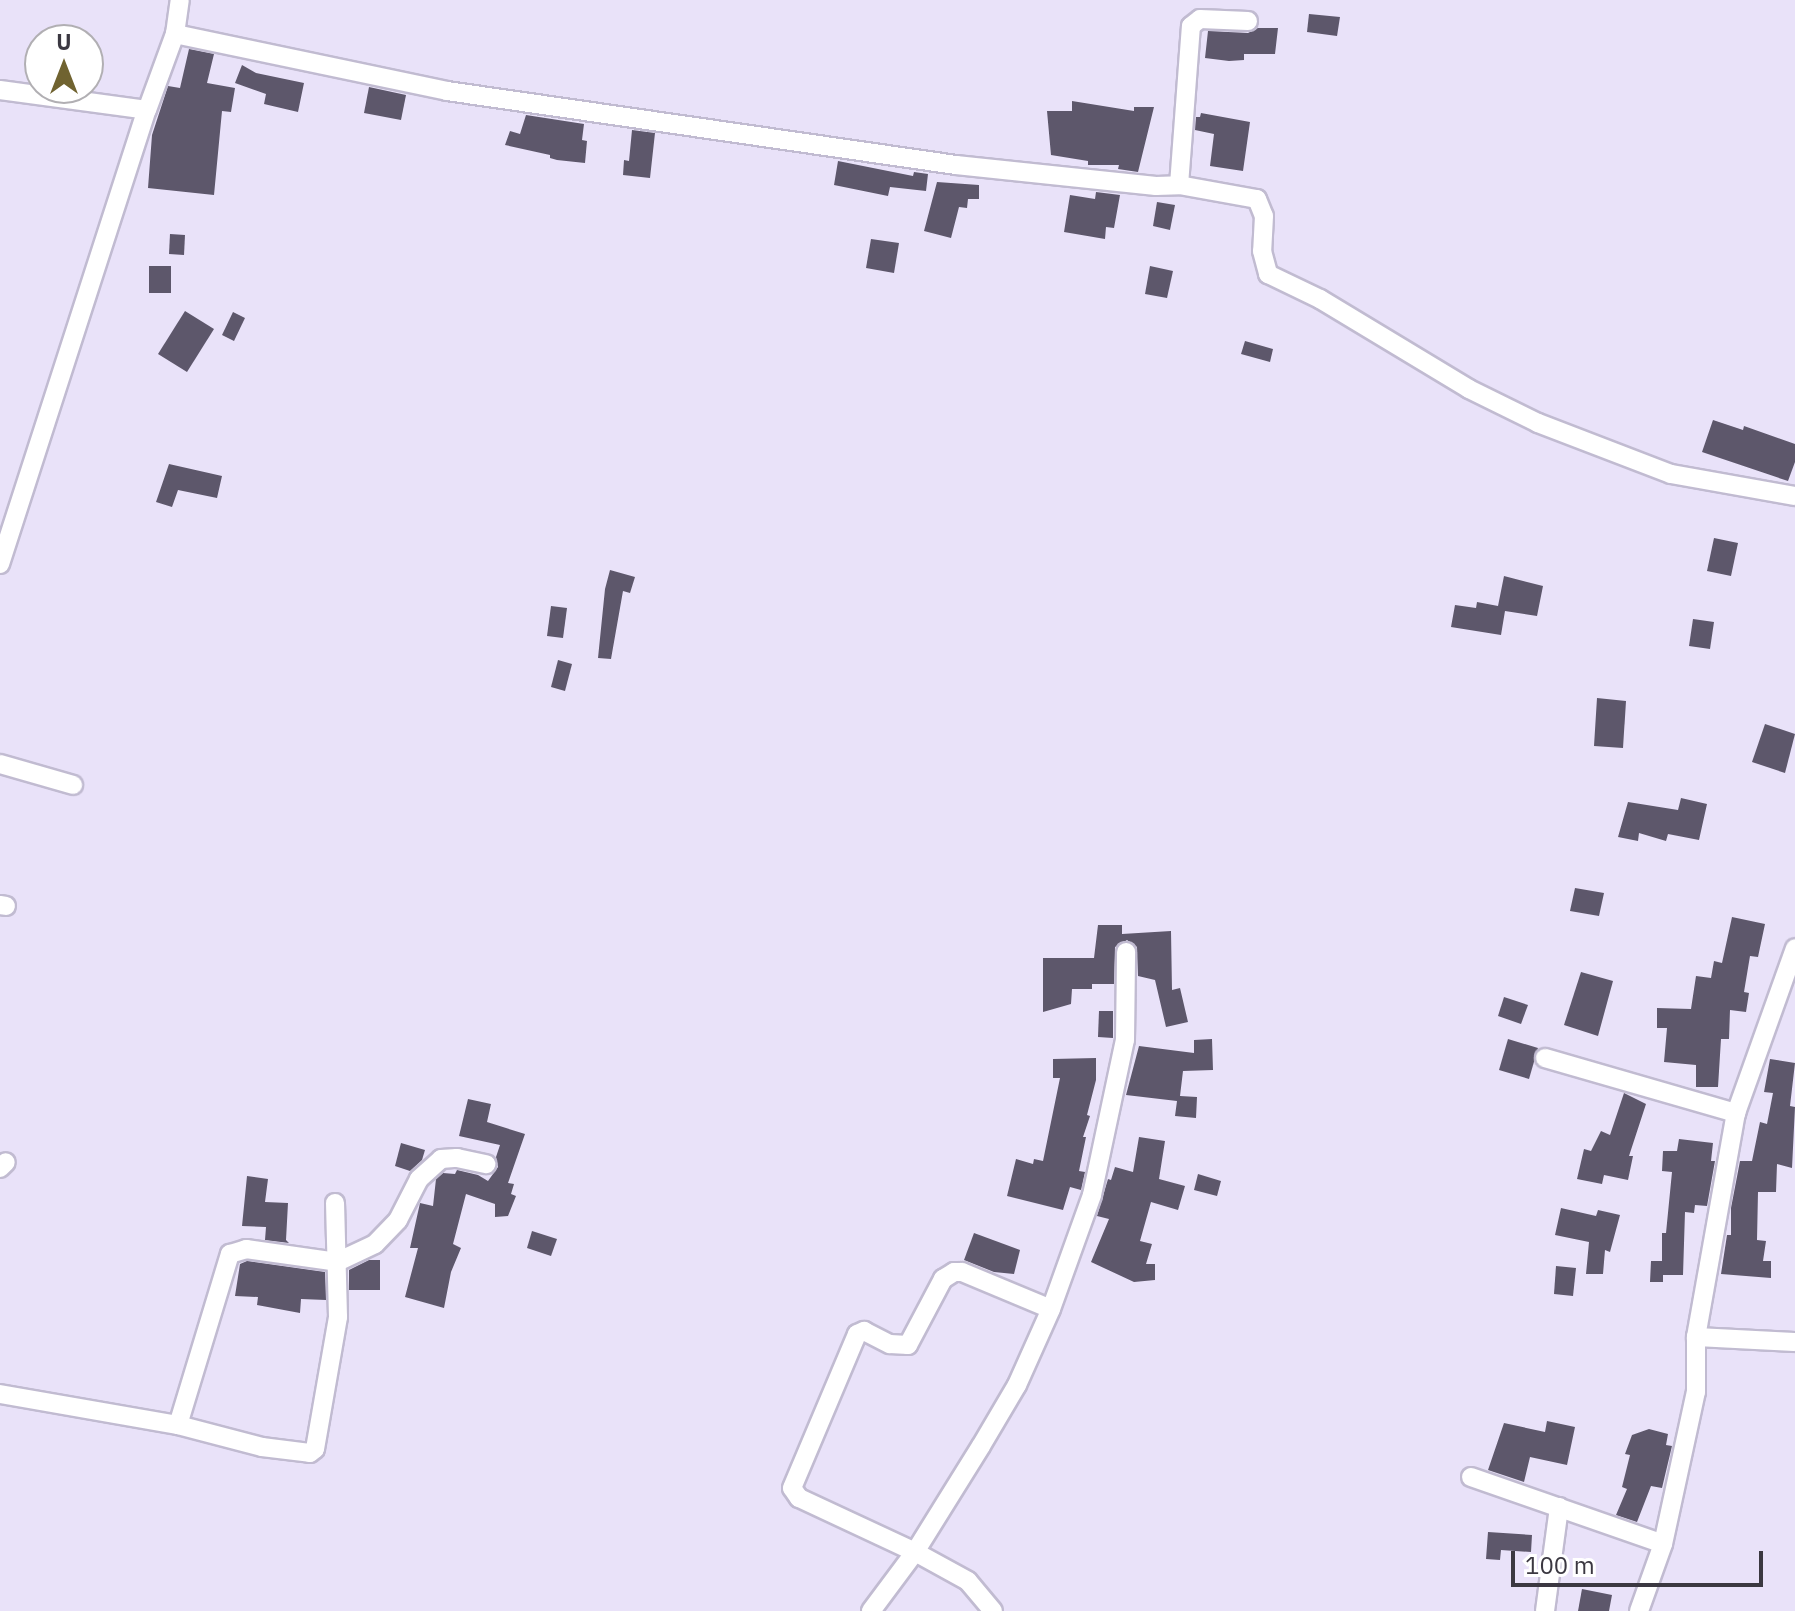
<!DOCTYPE html>
<style>
body{margin:0}
#map{position:relative;width:1795px;height:1611px;overflow:hidden;background:#e9e2f9;font-family:"IBM Plex Sans",sans-serif}
div>[style]{position:absolute}
[style*='--x']{left:calc(var(--x)*1px);top:calc(var(--y)*1px);width:calc(var(--w)*1px);rotate:calc(var(--a)*1deg)}
.building>*{inset:0;background:#5d576b}
.roads{filter:drop-shadow(2px 0 #c1bbd1) drop-shadow(-2px 0 #c1bbd1) drop-shadow(0 2px #c1bbd1) drop-shadow(0 -2px #c1bbd1)}
.street>*{height:18px;margin:-9px;padding:0 9px;transform-origin:9px;border-radius:9px;background:#fff}
span{translate:-50% -50%;white-space:nowrap;text-align:center;line-height:1.15;-webkit-text-stroke:8px #fff;paint-order:stroke}
.north{position:absolute;left:24px;top:24px;width:80px;height:80px;box-sizing:border-box;background:#fff;border:2px solid #b1afb3;border-radius:50%;rotate:0deg;font-size:22px;font-weight:700;line-height:32px;text-align:center;color:#3b3841}
.north::after{content:'';display:block;margin:auto;width:28px;height:36px;background:#706330;clip-path:polygon(50% 0,100% 100%,50% 72%,0 100%)}
.scale{position:absolute;left:1511px;top:1551px;width:252px;height:36px;box-sizing:border-box;border:4px solid #3b3841;border-top:0;padding-left:10px;font-size:24px;line-height:28px;white-space:nowrap;color:#3b3841;-webkit-text-stroke:6px #fff;paint-order:stroke}
</style>
<div id="map">
<div class="building">
<div style="clip-path:polygon(1309px 14px,1340px 17px,1337px 36px,1307px 32px)"></div>
<div style="clip-path:polygon(1258px 28px,1278px 28px,1275px 54px,1244px 54px,1244px 60px,1229px 61px,1205px 58px,1208px 31px,1248px 33px)"></div>
<div style="clip-path:polygon(189px 49px,214px 54px,207px 83px,235px 88px,231px 112px,222px 111px,214px 195px,148px 188px,152px 135px,168px 86px,180px 88px)"></div>
<div style="clip-path:polygon(242px 65px,256px 73px,304px 83px,298px 112px,264px 104px,266px 94px,235px 83px)"></div>
<div style="clip-path:polygon(369px 87px,406px 95px,401px 120px,364px 113px)"></div>
<div style="clip-path:polygon(1072px 101px,1134px 111px,1134px 107px,1154px 107px,1138px 172px,1118px 169px,1119px 165px,1088px 165px,1088px 161px,1051px 155px,1047px 111px,1072px 111px)"></div>
<div style="clip-path:polygon(1201px 113px,1250px 122px,1243px 171px,1210px 166px,1214px 134px,1195px 130px,1196px 117px,1200px 117px)"></div>
<div style="clip-path:polygon(526px 115px,584px 124px,582px 140px,587px 141px,585px 163px,557px 160px,550px 158px,550px 155px,505px 145px,510px 131px,520px 134px)"></div>
<div style="clip-path:polygon(632px 130px,655px 133px,650px 178px,623px 175px,624px 160px,629px 161px)"></div>
<div style="clip-path:polygon(838px 161px,913px 176px,914px 172px,928px 174px,926px 191px,890px 187px,888px 196px,834px 185px)"></div>
<div style="clip-path:polygon(937px 182px,979px 185px,979px 199px,968px 199px,967px 208px,959px 207px,951px 238px,924px 231px)"></div>
<div style="clip-path:polygon(1096px 192px,1120px 195px,1114px 228px,1106px 227px,1105px 239px,1064px 232px,1070px 195px,1095px 199px)"></div>
<div style="clip-path:polygon(1157px 202px,1175px 205px,1170px 230px,1153px 226px)"></div>
<div style="clip-path:polygon(170px 234px,185px 235px,184px 255px,169px 254px)"></div>
<div style="clip-path:polygon(871px 239px,899px 243px,894px 273px,866px 268px)"></div>
<div style="clip-path:polygon(149px 266px,171px 266px,171px 293px,149px 293px)"></div>
<div style="clip-path:polygon(1150px 266px,1173px 271px,1167px 298px,1145px 294px)"></div>
<div style="clip-path:polygon(185px 311px,214px 329px,187px 372px,158px 354px)"></div>
<div style="clip-path:polygon(233px 312px,245px 318px,234px 341px,222px 335px)"></div>
<div style="clip-path:polygon(1245px 341px,1273px 349px,1270px 362px,1241px 354px)"></div>
<div style="clip-path:polygon(1713px 420px,1743px 430px,1744px 426px,1795px 444px,1795px 462px,1788px 481px,1702px 452px)"></div>
<div style="clip-path:polygon(169px 464px,222px 476px,217px 498px,178px 490px,172px 507px,156px 502px)"></div>
<div style="clip-path:polygon(1714px 538px,1738px 543px,1731px 576px,1707px 571px)"></div>
<div style="clip-path:polygon(610px 570px,635px 577px,630px 593px,623px 591px,611px 659px,598px 658px,605px 589px)"></div>
<div style="clip-path:polygon(1504px 576px,1543px 586px,1537px 616px,1505px 611px,1501px 635px,1451px 627px,1455px 605px,1476px 608px,1477px 602px,1498px 606px)"></div>
<div style="clip-path:polygon(551px 606px,567px 608px,563px 638px,547px 636px)"></div>
<div style="clip-path:polygon(1693px 619px,1714px 622px,1710px 649px,1689px 646px)"></div>
<div style="clip-path:polygon(558px 660px,572px 664px,565px 691px,551px 687px)"></div>
<div style="clip-path:polygon(1597px 698px,1626px 701px,1623px 748px,1594px 746px)"></div>
<div style="clip-path:polygon(1765px 724px,1795px 734px,1785px 773px,1752px 762px)"></div>
<div style="clip-path:polygon(1681px 798px,1707px 804px,1699px 840px,1668px 834px,1666px 841px,1639px 833px,1638px 841px,1618px 837px,1628px 802px,1678px 810px)"></div>
<div style="clip-path:polygon(1575px 888px,1604px 893px,1599px 916px,1570px 911px)"></div>
<div style="clip-path:polygon(1732px 917px,1765px 924px,1758px 957px,1750px 956px,1744px 992px,1749px 993px,1746px 1012px,1730px 1010px,1729px 1039px,1721px 1039px,1718px 1087px,1696px 1087px,1696px 1065px,1664px 1062px,1667px 1028px,1657px 1028px,1657px 1008px,1691px 1009px,1696px 976px,1711px 978px,1714px 961px,1722px 963px)"></div>
<div style="clip-path:polygon(1098px 925px,1122px 925px,1122px 934px,1171px 931px,1172px 990px,1180px 988px,1188px 1022px,1166px 1027px,1155px 980px,1138px 976px,1137px 947px,1127px 940px,1115px 947px,1114px 984px,1092px 984px,1092px 989px,1072px 989px,1071px 1004px,1043px 1012px,1043px 958px,1094px 958px)"></div>
<div style="clip-path:polygon(1581px 972px,1613px 981px,1598px 1036px,1564px 1025px)"></div>
<div style="clip-path:polygon(1504px 997px,1528px 1005px,1521px 1024px,1498px 1016px)"></div>
<div style="clip-path:polygon(1099px 1011px,1113px 1011px,1113px 1038px,1098px 1037px)"></div>
<div style="clip-path:polygon(1212px 1039px,1213px 1070px,1183px 1071px,1180px 1096px,1197px 1097px,1196px 1118px,1175px 1116px,1177px 1101px,1126px 1095px,1139px 1046px,1194px 1053px,1194px 1040px)"></div>
<div style="clip-path:polygon(1508px 1039px,1538px 1048px,1529px 1079px,1499px 1070px)"></div>
<div style="clip-path:polygon(1096px 1058px,1096px 1080px,1087px 1115px,1090px 1116px,1083px 1137px,1086px 1137px,1079px 1171px,1085px 1172px,1081px 1190px,1070px 1187px,1063px 1210px,1007px 1196px,1016px 1159px,1033px 1164px,1034px 1159px,1043px 1161px,1060px 1078px,1053px 1078px,1053px 1059px)"></div>
<div style="clip-path:polygon(1770px 1059px,1795px 1063px,1790px 1106px,1795px 1107px,1792px 1168px,1777px 1164px,1776px 1192px,1758px 1192px,1757px 1240px,1766px 1241px,1763px 1261px,1771px 1261px,1771px 1278px,1721px 1274px,1727px 1235px,1731px 1235px,1731px 1208px,1740px 1161px,1752px 1161px,1760px 1122px,1767px 1124px,1773px 1093px,1764px 1092px)"></div>
<div style="clip-path:polygon(1624px 1093px,1646px 1104px,1629px 1156px,1633px 1156px,1628px 1180px,1604px 1175px,1602px 1184px,1577px 1179px,1584px 1149px,1591px 1151px,1601px 1131px,1610px 1135px)"></div>
<div style="clip-path:polygon(468px 1099px,491px 1104px,487px 1122px,525px 1134px,508px 1183px,514px 1184px,511px 1194px,516px 1196px,508px 1216px,495px 1217px,495px 1204px,466px 1194px,453px 1244px,461px 1248px,451px 1272px,444px 1308px,405px 1297px,418px 1248px,410px 1248px,420px 1203px,433px 1206px,436px 1179px,443px 1173px,455px 1174px,457px 1170px,478px 1175px,488px 1181px,498px 1167px,496px 1157px,500px 1145px,459px 1136px)"></div>
<div style="clip-path:polygon(1139px 1137px,1165px 1141px,1159px 1179px,1185px 1186px,1178px 1210px,1151px 1202px,1140px 1241px,1152px 1244px,1146px 1264px,1155px 1264px,1155px 1280px,1134px 1282px,1091px 1262px,1109px 1219px,1097px 1216px,1108px 1179px,1111px 1180px,1115px 1167px,1133px 1172px)"></div>
<div style="clip-path:polygon(1679px 1139px,1713px 1143px,1711px 1161px,1715px 1161px,1707px 1206px,1695px 1205px,1694px 1213px,1685px 1212px,1683px 1275px,1663px 1275px,1663px 1282px,1650px 1282px,1651px 1261px,1662px 1261px,1662px 1233px,1666px 1233px,1672px 1172px,1662px 1171px,1663px 1151px,1677px 1151px)"></div>
<div style="clip-path:polygon(401px 1143px,425px 1150px,422px 1160px,410px 1171px,395px 1166px)"></div>
<div style="clip-path:polygon(1198px 1174px,1221px 1181px,1217px 1196px,1194px 1190px)"></div>
<div style="clip-path:polygon(247px 1176px,268px 1179px,265px 1202px,288px 1203px,286px 1240px,289px 1243px,265px 1240px,266px 1227px,242px 1226px)"></div>
<div style="clip-path:polygon(1561px 1208px,1596px 1216px,1598px 1210px,1620px 1215px,1610px 1252px,1605px 1250px,1603px 1274px,1586px 1274px,1589px 1242px,1555px 1235px)"></div>
<div style="clip-path:polygon(532px 1231px,557px 1239px,551px 1256px,527px 1248px)"></div>
<div style="clip-path:polygon(974px 1233px,1020px 1250px,1014px 1274px,994px 1272px,964px 1260px)"></div>
<div style="clip-path:polygon(369px 1260px,380px 1260px,380px 1290px,349px 1290px,349px 1270px)"></div>
<div style="clip-path:polygon(247px 1261px,325px 1272px,326px 1300px,301px 1299px,300px 1313px,257px 1305px,258px 1297px,235px 1296px,240px 1264px)"></div>
<div style="clip-path:polygon(1556px 1266px,1576px 1268px,1573px 1296px,1554px 1294px)"></div>
<div style="clip-path:polygon(1547px 1421px,1575px 1427px,1567px 1465px,1530px 1457px,1524px 1482px,1488px 1470px,1504px 1423px,1545px 1432px)"></div>
<div style="clip-path:polygon(1649px 1429px,1668px 1434px,1666px 1445px,1672px 1446px,1662px 1488px,1651px 1486px,1637px 1522px,1616px 1515px,1627px 1489px,1622px 1487px,1630px 1455px,1625px 1454px,1632px 1435px)"></div>
<div style="clip-path:polygon(1488px 1532px,1532px 1535px,1531px 1552px,1501px 1550px,1500px 1560px,1486px 1559px)"></div>
<div style="clip-path:polygon(1582px 1589px,1612px 1595px,1609px 1611px,1578px 1611px)"></div>
</div>
<div class="roads">
<div class="street">
<div style="--x:175;--y:34;--w:278;--a:11.8"></div>
<div style="--x:447;--y:91;--w:514;--a:8.27"></div>
<div style="--x:956;--y:165;--w:201;--a:6"></div>
<div style="--x:1156;--y:186;--w:23;--a:-2"></div>
<div style="--x:1179;--y:185;--w:79;--a:10.2"></div>
<div style="--x:1257;--y:199;--w:18;--a:68"></div>
<div style="--x:1264;--y:216;--w:35;--a:93"></div>
<div style="--x:1262;--y:251;--w:24;--a:75"></div>
<div style="--x:1268;--y:274;--w:58;--a:25.7"></div>
<div style="--x:1320;--y:299;--w:174;--a:31.1"></div>
<div style="--x:1469;--y:389;--w:77;--a:26.2"></div>
<div style="--x:1538;--y:423;--w:142;--a:21"></div>
<div style="--x:1671;--y:474;--w:126;--a:10.1"></div>
<div style="--x:0;--y:90;--w:148;--a:7.7"></div>
<div style="--x:1179;--y:185;--w:159;--a:-85.7"></div>
<div style="--x:1191;--y:26;--w:11;--a:-38"></div>
<div style="--x:1200;--y:19;--w:48;--a:2.4"></div>
<div style="--x:0;--y:564;--w:477;--a:-72.1"></div>
<div style="--x:147;--y:110;--w:81;--a:-69.8"></div>
<div style="--x:175;--y:34;--w:34;--a:-82"></div>
<div style="--x:0;--y:764;--w:76;--a:16"></div>
<div style="--x:0;--y:905;--w:6;--a:9"></div>
<div style="--x:1545;--y:1058;--w:199;--a:16.1"></div>
<div style="--x:0;--y:1168;--w:8;--a:-45"></div>
<div style="--x:1696;--y:1337;--w:99;--a:2.9"></div>
<div style="--x:0;--y:1394;--w:181;--a:9.9"></div>
<div style="--x:178;--y:1425;--w:87;--a:14.7"></div>
<div style="--x:262;--y:1447;--w:48;--a:7.1"></div>
<div style="--x:310;--y:1453;--w:6;--a:-39"></div>
<div style="--x:315;--y:1449;--w:134;--a:-80.1"></div>
<div style="--x:338;--y:1317;--w:114;--a:-91.5"></div>
<div style="--x:178;--y:1425;--w:179;--a:-73.1"></div>
<div style="--x:230;--y:1254;--w:17;--a:-17"></div>
<div style="--x:246;--y:1249;--w:92;--a:8.1"></div>
<div style="--x:337;--y:1262;--w:42;--a:-25.3"></div>
<div style="--x:375;--y:1244;--w:33;--a:-46"></div>
<div style="--x:398;--y:1220;--w:46;--a:-62.9"></div>
<div style="--x:419;--y:1179;--w:30;--a:-42"></div>
<div style="--x:441;--y:1159;--w:16;--a:-4"></div>
<div style="--x:457;--y:1158;--w:30;--a:12"></div>
<div style="--x:1471;--y:1477;--w:203;--a:19.2"></div>
<div style="--x:871;--y:1611;--w:74;--a:-53.3"></div>
<div style="--x:915;--y:1552;--w:125;--a:-58.1"></div>
<div style="--x:981;--y:1446;--w:71;--a:-59.5"></div>
<div style="--x:1017;--y:1385;--w:83;--a:-65.9"></div>
<div style="--x:1051;--y:1309;--w:121;--a:-70.2"></div>
<div style="--x:1092;--y:1195;--w:158;--a:-78"></div>
<div style="--x:1125;--y:1040;--w:88;--a:-89.3"></div>
<div style="--x:993;--y:1611;--w:39;--a:-130"></div>
<div style="--x:968;--y:1581;--w:60;--a:-151.3"></div>
<div style="--x:915;--y:1552;--w:128;--a:-155"></div>
<div style="--x:799;--y:1498;--w:12;--a:-125"></div>
<div style="--x:792;--y:1488;--w:167;--a:-67.1"></div>
<div style="--x:857;--y:1334;--w:8;--a:-23"></div>
<div style="--x:864;--y:1331;--w:29;--a:27"></div>
<div style="--x:890;--y:1344;--w:18;--a:3"></div>
<div style="--x:908;--y:1345;--w:75;--a:-62.1"></div>
<div style="--x:943;--y:1279;--w:13;--a:-32"></div>
<div style="--x:954;--y:1272;--w:8;--a:0"></div>
<div style="--x:962;--y:1272;--w:96;--a:22.6"></div>
<div style="--x:1545;--y:1611;--w:105;--a:-82.3"></div>
<div style="--x:1639;--y:1611;--w:71;--a:-70.3"></div>
<div style="--x:1663;--y:1544;--w:156;--a:-77.8"></div>
<div style="--x:1696;--y:1392;--w:55;--a:-90"></div>
<div style="--x:1696;--y:1337;--w:228;--a:-79.9"></div>
<div style="--x:1736;--y:1113;--w:175;--a:-70.3"></div>
</div>
</div>
<div class="north">U</div>
<div class="scale">100 m</div>
</div>
